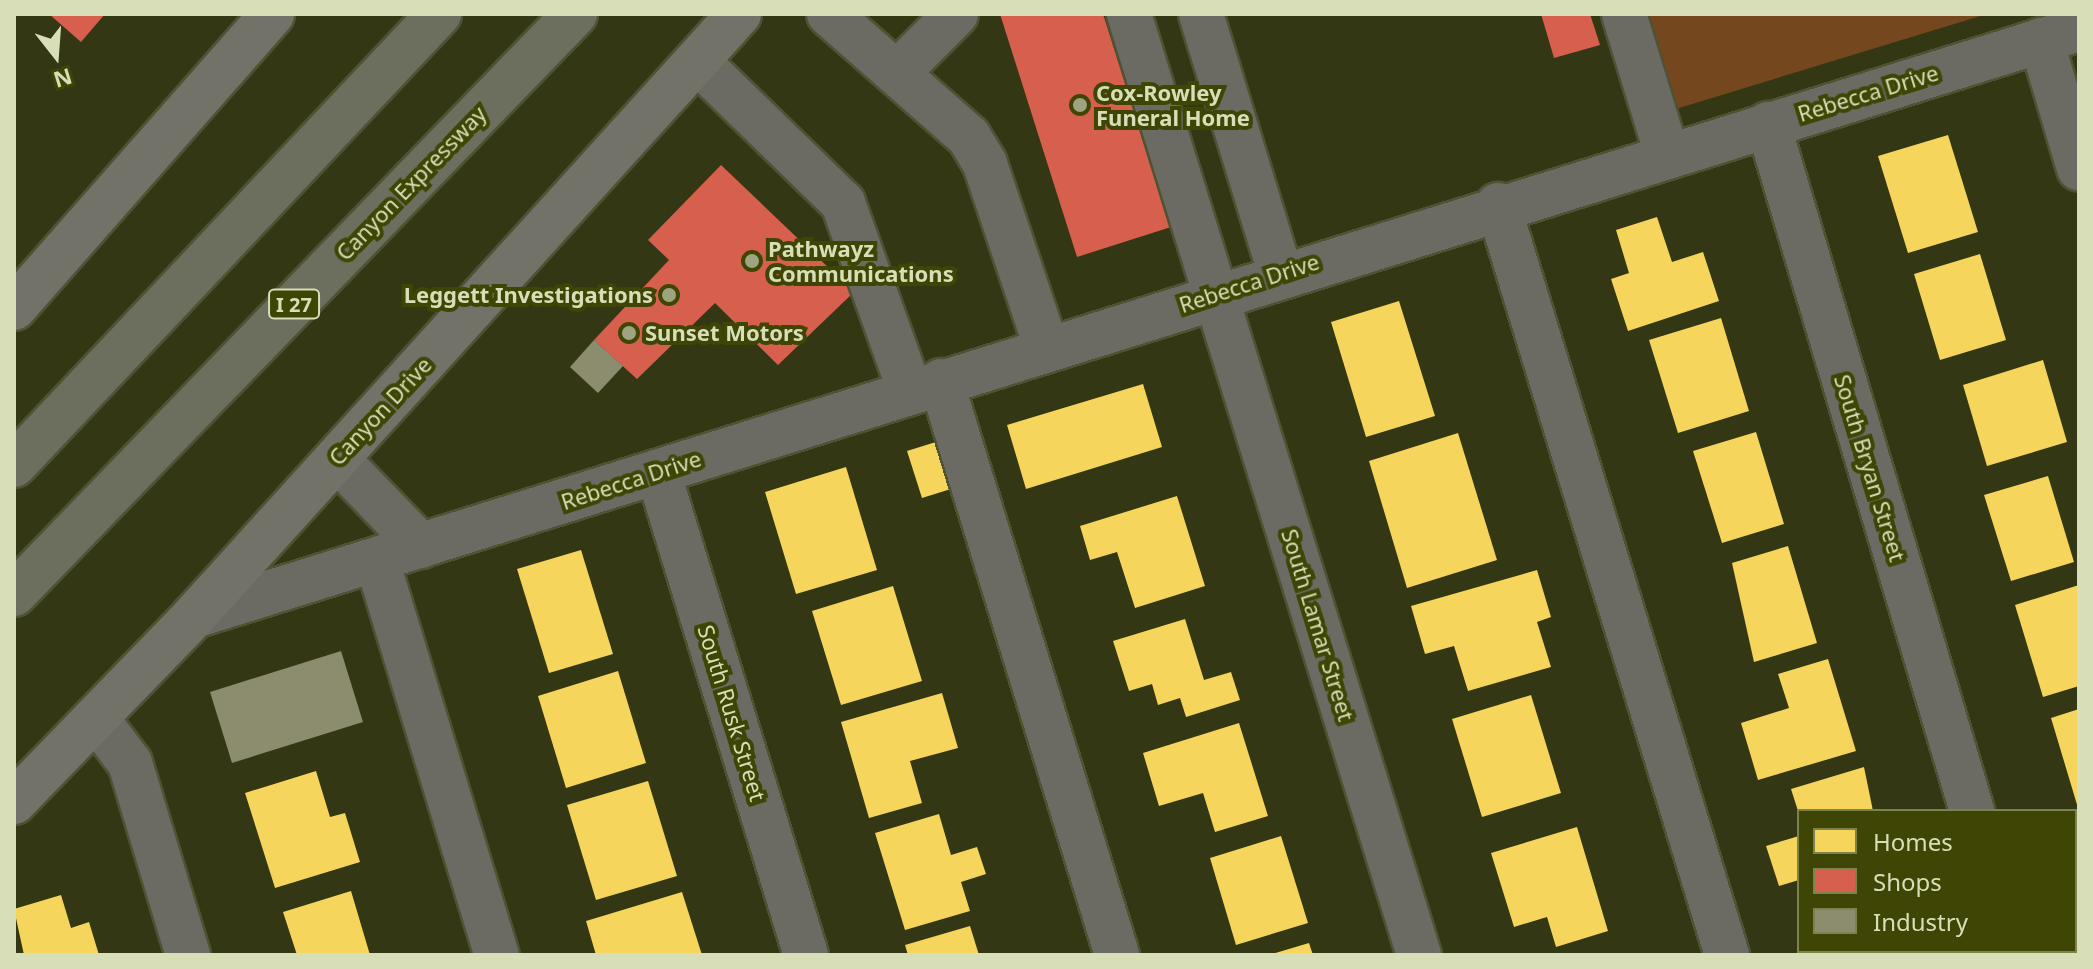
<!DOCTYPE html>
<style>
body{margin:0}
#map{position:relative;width:2093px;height:969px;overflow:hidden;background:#333714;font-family:"Noto Sans",sans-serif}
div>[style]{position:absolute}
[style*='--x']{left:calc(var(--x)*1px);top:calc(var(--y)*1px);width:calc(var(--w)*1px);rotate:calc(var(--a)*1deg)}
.green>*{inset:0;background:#75471f}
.homes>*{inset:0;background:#f6d55c}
.shops>*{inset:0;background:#d6604d}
.industry>*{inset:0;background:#8c8c6e}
.roads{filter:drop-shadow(2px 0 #4e5334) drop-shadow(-2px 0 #4e5334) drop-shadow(0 2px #4e5334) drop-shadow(0 -2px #4e5334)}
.minor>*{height:44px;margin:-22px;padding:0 22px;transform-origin:22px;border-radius:22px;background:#6b6b64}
.major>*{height:44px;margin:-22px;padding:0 22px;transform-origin:22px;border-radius:22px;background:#737268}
.highway>*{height:44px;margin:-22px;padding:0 22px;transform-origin:22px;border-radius:22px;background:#6c6e5e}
.dots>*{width:22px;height:22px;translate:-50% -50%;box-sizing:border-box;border:4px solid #3f4605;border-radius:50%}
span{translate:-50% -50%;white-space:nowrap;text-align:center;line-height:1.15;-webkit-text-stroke:8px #3f4605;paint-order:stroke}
.shield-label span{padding:2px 6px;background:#3f4605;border:2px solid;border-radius:6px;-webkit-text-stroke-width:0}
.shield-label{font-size:20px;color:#d7deb8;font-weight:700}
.poi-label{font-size:22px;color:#d7deb8;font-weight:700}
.left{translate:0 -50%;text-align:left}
.right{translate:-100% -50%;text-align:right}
.street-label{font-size:22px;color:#d7deb8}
.frame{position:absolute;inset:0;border:16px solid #d7deb8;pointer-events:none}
.legend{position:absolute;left:1797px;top:809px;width:280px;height:144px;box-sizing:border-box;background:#3f4605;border:2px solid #7c834d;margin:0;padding:10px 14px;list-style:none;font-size:24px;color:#d7deb8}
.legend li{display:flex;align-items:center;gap:16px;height:40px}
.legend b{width:40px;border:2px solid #7c834d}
.north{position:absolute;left:16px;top:16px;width:80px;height:80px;-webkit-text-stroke:6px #3f4605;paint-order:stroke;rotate:163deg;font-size:22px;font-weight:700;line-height:32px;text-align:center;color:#d7deb8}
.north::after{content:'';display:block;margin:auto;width:28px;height:36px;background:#d7deb8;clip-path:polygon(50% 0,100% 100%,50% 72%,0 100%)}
</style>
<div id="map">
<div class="green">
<div style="clip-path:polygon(1647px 14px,1987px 14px,1676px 109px)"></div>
</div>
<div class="homes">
<div style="clip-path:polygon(1948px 135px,1978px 232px,1908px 253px,1878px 156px)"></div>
<div style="clip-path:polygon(1657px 217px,1672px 262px,1703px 252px,1719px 301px,1628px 331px,1611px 279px,1629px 273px,1616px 230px)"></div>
<div style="clip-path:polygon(1980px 254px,2006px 340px,1940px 360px,1914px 274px)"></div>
<div style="clip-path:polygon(1399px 301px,1435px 416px,1366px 437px,1331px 322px)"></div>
<div style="clip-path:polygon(1721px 318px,1749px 411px,1678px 433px,1649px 340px)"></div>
<div style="clip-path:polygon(2043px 360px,2067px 442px,1987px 466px,1963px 385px)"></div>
<div style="clip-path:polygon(1143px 384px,1162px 447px,1026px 489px,1007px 425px)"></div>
<div style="clip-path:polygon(1756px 432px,1784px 524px,1722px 543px,1693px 451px)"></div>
<div style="clip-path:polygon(1458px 433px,1497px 560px,1407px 588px,1369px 461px)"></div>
<div style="clip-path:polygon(939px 441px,954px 488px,922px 498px,907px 451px)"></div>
<div style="clip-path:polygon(846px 467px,877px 570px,796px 594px,765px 492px)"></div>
<div style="clip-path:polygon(2048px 476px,2074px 562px,2011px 581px,1984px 495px)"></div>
<div style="clip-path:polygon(1177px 496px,1205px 586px,1135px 608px,1117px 552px,1090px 560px,1080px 526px)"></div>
<div style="clip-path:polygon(1788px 546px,1817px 643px,1754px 662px,1732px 563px)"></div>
<div style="clip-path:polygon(581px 550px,613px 654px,549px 673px,517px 569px)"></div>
<div style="clip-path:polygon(1537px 570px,1551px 617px,1537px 622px,1551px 667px,1468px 691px,1454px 646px,1425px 654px,1411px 606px)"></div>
<div style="clip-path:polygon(2079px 585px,2079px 686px,2043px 697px,2015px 605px)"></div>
<div style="clip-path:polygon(893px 586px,922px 681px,841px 705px,812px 611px)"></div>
<div style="clip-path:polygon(1185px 619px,1204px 680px,1231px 672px,1240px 700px,1186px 717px,1180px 698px,1158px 705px,1152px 684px,1129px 691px,1113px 641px)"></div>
<div style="clip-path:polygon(1828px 659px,1856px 751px,1758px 780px,1741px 723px,1789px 708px,1778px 674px)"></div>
<div style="clip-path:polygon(618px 671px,646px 763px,566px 788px,538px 696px)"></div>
<div style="clip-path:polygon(942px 693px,958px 748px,910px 761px,922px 803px,869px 818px,841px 722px)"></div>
<div style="clip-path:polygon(1531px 695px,1561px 793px,1482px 817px,1452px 719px)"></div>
<div style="clip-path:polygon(2079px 709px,2079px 807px,2078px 808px,2051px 718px)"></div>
<div style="clip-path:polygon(1239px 723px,1268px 816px,1215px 832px,1203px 793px,1159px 806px,1143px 753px)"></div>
<div style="clip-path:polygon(1864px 767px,1873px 811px,1798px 811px,1791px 789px)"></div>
<div style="clip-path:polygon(316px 771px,330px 817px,345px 813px,360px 862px,275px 888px,245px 793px)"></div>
<div style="clip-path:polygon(648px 781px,677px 876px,596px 900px,567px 805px)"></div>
<div style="clip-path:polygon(939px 814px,951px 855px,977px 847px,986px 874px,961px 882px,970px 911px,905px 930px,875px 833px)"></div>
<div style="clip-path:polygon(1577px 827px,1608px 931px,1556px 947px,1547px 917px,1514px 927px,1491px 853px)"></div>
<div style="clip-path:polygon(1281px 836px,1308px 923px,1236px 945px,1210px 858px)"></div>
<div style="clip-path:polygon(1799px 836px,1799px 880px,1779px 886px,1766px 846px)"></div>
<div style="clip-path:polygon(351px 891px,370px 955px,297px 955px,283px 912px)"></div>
<div style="clip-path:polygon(682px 892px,702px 955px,596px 955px,586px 921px)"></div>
<div style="clip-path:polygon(61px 895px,71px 928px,89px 922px,99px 955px,24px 955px,14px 909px)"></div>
<div style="clip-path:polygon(970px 926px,979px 955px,908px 955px,905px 945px)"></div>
<div style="clip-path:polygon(1309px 943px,1313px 955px,1273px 955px,1272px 954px)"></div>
<div style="clip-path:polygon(1853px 951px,1919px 951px,1920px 955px,1854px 955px)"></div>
</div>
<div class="shops">
<div style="clip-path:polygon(49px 14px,105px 14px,81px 42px)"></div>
<div style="clip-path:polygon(1000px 14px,1103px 14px,1171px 227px,1077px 257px)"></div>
<div style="clip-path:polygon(1541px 14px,1590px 14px,1600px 45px,1554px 58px)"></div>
<div style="clip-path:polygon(721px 165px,854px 292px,778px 365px,715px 303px,637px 379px,594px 340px,669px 260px,648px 240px)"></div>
</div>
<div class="industry">
<div style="clip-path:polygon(594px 340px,623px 366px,598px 393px,570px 367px)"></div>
<div style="clip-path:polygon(341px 651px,363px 722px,232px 763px,210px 692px)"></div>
</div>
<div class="roads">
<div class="minor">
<div style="--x:829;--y:14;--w:186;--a:41.3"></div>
<div style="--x:969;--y:137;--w:31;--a:59"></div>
<div style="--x:985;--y:164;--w:192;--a:71.5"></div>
<div style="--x:1129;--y:14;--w:985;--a:72.87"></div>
<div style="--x:1201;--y:14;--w:271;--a:73"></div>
<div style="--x:1624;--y:14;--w:147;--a:73"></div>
<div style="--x:2041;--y:40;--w:134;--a:73.5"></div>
<div style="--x:697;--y:61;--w:204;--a:44.2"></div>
<div style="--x:843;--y:203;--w:200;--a:70.4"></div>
<div style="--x:898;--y:72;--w:82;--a:-45"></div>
<div style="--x:1768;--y:124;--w:717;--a:73.46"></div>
<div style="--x:1498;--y:205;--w:784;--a:73.02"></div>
<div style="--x:941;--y:381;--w:600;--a:72.95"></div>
<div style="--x:337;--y:459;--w:121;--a:46"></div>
<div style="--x:658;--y:472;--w:505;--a:72.96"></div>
<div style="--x:377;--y:561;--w:412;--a:73.1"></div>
<div style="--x:194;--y:616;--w:1974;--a:-17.3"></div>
<div style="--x:96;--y:718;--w:56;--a:52.9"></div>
<div style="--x:130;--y:763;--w:201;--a:73.2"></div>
<div style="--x:2014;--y:951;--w:4;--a:76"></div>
</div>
<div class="major">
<div style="--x:14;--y:308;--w:391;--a:-48.7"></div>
<div style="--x:14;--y:802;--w:259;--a:-45.9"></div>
<div style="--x:194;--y:616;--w:812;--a:-47.84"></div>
</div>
<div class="highway">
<div style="--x:14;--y:465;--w:620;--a:-46.7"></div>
<div style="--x:14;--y:594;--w:807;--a:-45.95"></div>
</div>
</div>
<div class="dots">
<div style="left:1080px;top:105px;background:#9ea47f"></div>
<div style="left:752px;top:261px;background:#9ea47f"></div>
<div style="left:669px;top:295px;background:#9ea47f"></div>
<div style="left:629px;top:333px;background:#9ea47f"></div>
</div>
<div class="shield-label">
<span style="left:294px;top:304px">I 27</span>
</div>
<div class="poi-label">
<span class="left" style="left:1096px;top:105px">Cox-Rowley<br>Funeral Home</span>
<span class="left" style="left:768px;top:261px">Pathwayz<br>Communications</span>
<span class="right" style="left:653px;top:295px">Leggett Investigations</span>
<span class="left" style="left:645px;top:333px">Sunset Motors</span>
</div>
<div class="street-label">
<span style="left:1868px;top:93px;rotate:-17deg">Rebecca Drive</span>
<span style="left:411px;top:183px;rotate:-46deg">Canyon Expressway</span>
<span style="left:1249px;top:283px;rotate:-18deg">Rebecca Drive</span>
<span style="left:380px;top:411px;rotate:-47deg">Canyon Drive</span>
<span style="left:1870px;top:468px;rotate:73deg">South Bryan Street</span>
<span style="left:631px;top:480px;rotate:-18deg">Rebecca Drive</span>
<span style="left:1318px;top:625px;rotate:73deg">South Lamar Street</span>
<span style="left:732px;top:713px;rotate:73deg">South Rusk Street</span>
</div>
<div class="frame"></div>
<ul class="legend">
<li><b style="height:22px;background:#f6d55c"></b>Homes</li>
<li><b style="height:22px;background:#d6604d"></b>Shops</li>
<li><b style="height:22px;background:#8c8c6e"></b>Industry</li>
</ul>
<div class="north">N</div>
</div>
